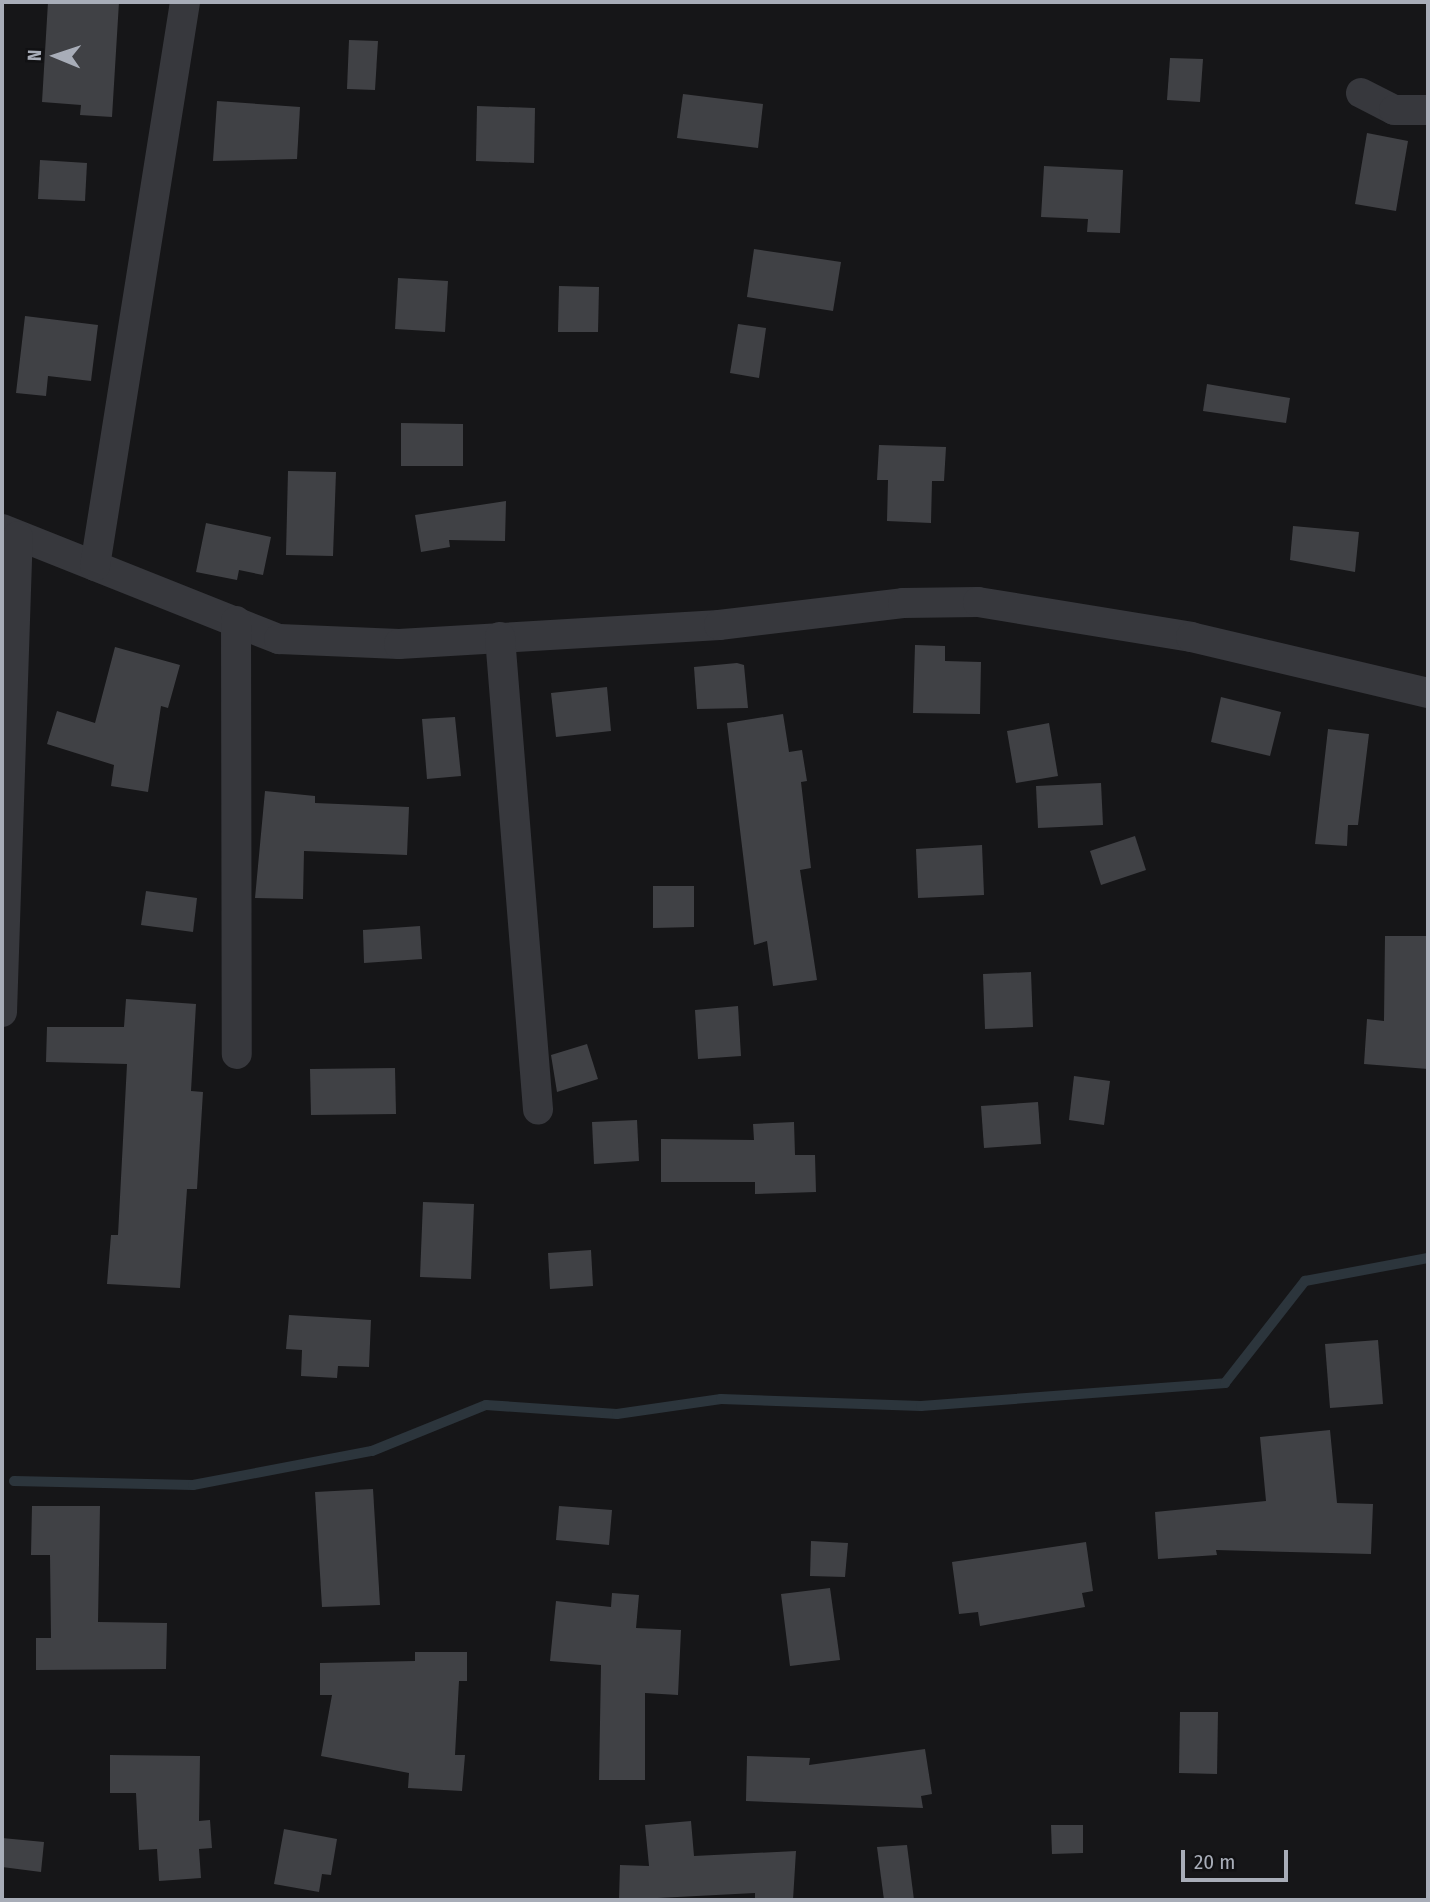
<!DOCTYPE html>
<style>
body{margin:0}
#map{position:relative;width:1430px;height:1902px;overflow:hidden;background:#161618;font-family:"Fira Sans Condensed",sans-serif}
div>[style]{position:absolute}
[style*='--x']{left:calc(var(--x)*1px);top:calc(var(--y)*1px);width:calc(var(--w)*1px);rotate:calc(var(--a)*1deg)}
.stream>*{height:10px;margin:-5px;padding:0 5px;transform-origin:5px;border-radius:5px;background:#2c353c}
.building>*{inset:0;background:#404145}
.street>*{height:30px;margin:-15px;padding:0 15px;transform-origin:15px;border-radius:15px;background:#37383d}
span{translate:-50% -50%;white-space:nowrap;text-align:center;line-height:1.15;-webkit-text-stroke:6px #111113;paint-order:stroke}
.frame{position:absolute;inset:0;border:4px solid #a8adb8;pointer-events:none}
.north{position:absolute;left:21px;top:21px;width:70px;height:70px;-webkit-text-stroke:5px #111113;paint-order:stroke;rotate:272deg;font-size:19px;font-weight:700;line-height:28px;text-align:center;color:#a8adb8}
.north::after{content:'';display:block;margin:auto;width:24px;height:32px;background:#a8adb8;clip-path:polygon(50% 0,100% 100%,50% 72%,0 100%)}
.scale{position:absolute;left:1181px;top:1850px;width:107px;height:32px;box-sizing:border-box;border:4px solid #a8adb8;border-top:0;padding-left:9px;font-size:21px;line-height:24px;white-space:nowrap;color:#a8adb8;-webkit-text-stroke:5px #111113;paint-order:stroke}
</style>
<div id="map">
<div class="stream">
<div style="--x:14;--y:1481;--w:179;--a:1.3"></div>
<div style="--x:193;--y:1485;--w:182;--a:-10.8"></div>
<div style="--x:372;--y:1451;--w:123;--a:-22"></div>
<div style="--x:486;--y:1405;--w:131;--a:3.9"></div>
<div style="--x:617;--y:1414;--w:105;--a:-8.2"></div>
<div style="--x:721;--y:1399;--w:200;--a:2"></div>
<div style="--x:921;--y:1406;--w:305;--a:-4.3"></div>
<div style="--x:1225;--y:1383;--w:130;--a:-51.9"></div>
<div style="--x:1305;--y:1281;--w:125;--a:-10.6"></div>
</div>
<div class="building">
<div style="clip-path:polygon(48px 2px,119px 2px,112px 117px,80px 115px,81px 105px,42px 102px)"></div>
<div style="clip-path:polygon(349px 40px,378px 41px,375px 90px,347px 89px)"></div>
<div style="clip-path:polygon(1170px 58px,1203px 59px,1200px 102px,1167px 100px)"></div>
<div style="clip-path:polygon(683px 94px,763px 104px,758px 148px,677px 138px)"></div>
<div style="clip-path:polygon(217px 101px,300px 107px,297px 159px,213px 161px)"></div>
<div style="clip-path:polygon(477px 106px,535px 108px,534px 163px,476px 161px)"></div>
<div style="clip-path:polygon(1367px 133px,1408px 141px,1396px 211px,1355px 204px)"></div>
<div style="clip-path:polygon(40px 160px,87px 163px,85px 201px,38px 199px)"></div>
<div style="clip-path:polygon(1044px 166px,1123px 170px,1120px 233px,1087px 232px,1088px 219px,1041px 217px)"></div>
<div style="clip-path:polygon(754px 249px,841px 262px,833px 311px,747px 297px)"></div>
<div style="clip-path:polygon(398px 278px,448px 281px,445px 332px,395px 329px)"></div>
<div style="clip-path:polygon(559px 286px,599px 287px,598px 332px,558px 332px)"></div>
<div style="clip-path:polygon(25px 316px,98px 325px,91px 381px,48px 376px,46px 396px,16px 393px)"></div>
<div style="clip-path:polygon(738px 324px,766px 328px,759px 378px,730px 373px)"></div>
<div style="clip-path:polygon(1207px 384px,1290px 398px,1286px 423px,1203px 411px)"></div>
<div style="clip-path:polygon(401px 423px,463px 424px,463px 466px,401px 466px)"></div>
<div style="clip-path:polygon(879px 445px,946px 447px,944px 481px,932px 481px,931px 523px,887px 521px,888px 480px,877px 480px)"></div>
<div style="clip-path:polygon(288px 471px,336px 472px,333px 556px,286px 555px)"></div>
<div style="clip-path:polygon(506px 501px,505px 541px,449px 540px,450px 547px,421px 552px,415px 515px)"></div>
<div style="clip-path:polygon(206px 523px,271px 537px,263px 575px,239px 570px,237px 580px,196px 572px)"></div>
<div style="clip-path:polygon(1293px 526px,1359px 532px,1355px 572px,1290px 560px)"></div>
<div style="clip-path:polygon(915px 645px,945px 646px,945px 661px,981px 662px,980px 714px,913px 713px)"></div>
<div style="clip-path:polygon(115px 647px,180px 665px,168px 708px,161px 706px,148px 792px,111px 786px,114px 765px,47px 744px,57px 711px,95px 723px)"></div>
<div style="clip-path:polygon(737px 663px,744px 665px,748px 708px,697px 709px,694px 667px)"></div>
<div style="clip-path:polygon(607px 687px,611px 731px,556px 737px,551px 693px)"></div>
<div style="clip-path:polygon(1221px 697px,1281px 712px,1270px 756px,1211px 742px)"></div>
<div style="clip-path:polygon(783px 714px,789px 752px,802px 750px,807px 781px,801px 782px,811px 868px,800px 870px,817px 980px,773px 986px,767px 941px,754px 945px,727px 723px)"></div>
<div style="clip-path:polygon(455px 717px,461px 776px,427px 779px,422px 719px)"></div>
<div style="clip-path:polygon(1049px 723px,1058px 776px,1016px 783px,1007px 731px)"></div>
<div style="clip-path:polygon(1328px 729px,1369px 734px,1358px 825px,1348px 825px,1347px 846px,1315px 844px)"></div>
<div style="clip-path:polygon(1101px 783px,1103px 825px,1038px 828px,1036px 786px)"></div>
<div style="clip-path:polygon(265px 791px,315px 796px,315px 803px,409px 807px,407px 855px,304px 851px,303px 899px,255px 898px)"></div>
<div style="clip-path:polygon(1135px 836px,1146px 870px,1101px 885px,1090px 851px)"></div>
<div style="clip-path:polygon(982px 845px,984px 895px,918px 898px,916px 849px)"></div>
<div style="clip-path:polygon(653px 886px,694px 886px,694px 927px,653px 928px)"></div>
<div style="clip-path:polygon(146px 891px,197px 898px,193px 932px,141px 925px)"></div>
<div style="clip-path:polygon(420px 926px,422px 959px,364px 963px,363px 930px)"></div>
<div style="clip-path:polygon(1385px 936px,1428px 936px,1428px 1069px,1364px 1064px,1367px 1019px,1384px 1021px)"></div>
<div style="clip-path:polygon(1031px 972px,1033px 1027px,985px 1029px,983px 974px)"></div>
<div style="clip-path:polygon(126px 999px,196px 1004px,191px 1091px,203px 1092px,197px 1189px,187px 1189px,180px 1288px,107px 1284px,111px 1235px,118px 1235px,127px 1064px,46px 1062px,47px 1027px,124px 1027px)"></div>
<div style="clip-path:polygon(738px 1006px,741px 1056px,698px 1059px,695px 1010px)"></div>
<div style="clip-path:polygon(587px 1044px,598px 1079px,557px 1092px,551px 1055px)"></div>
<div style="clip-path:polygon(395px 1068px,396px 1114px,311px 1115px,310px 1069px)"></div>
<div style="clip-path:polygon(1074px 1076px,1110px 1081px,1104px 1125px,1069px 1120px)"></div>
<div style="clip-path:polygon(1038px 1102px,1041px 1144px,984px 1148px,981px 1106px)"></div>
<div style="clip-path:polygon(637px 1120px,639px 1161px,594px 1164px,592px 1122px)"></div>
<div style="clip-path:polygon(794px 1122px,795px 1155px,815px 1155px,816px 1192px,755px 1194px,755px 1182px,661px 1182px,661px 1139px,754px 1140px,753px 1124px)"></div>
<div style="clip-path:polygon(423px 1202px,474px 1204px,471px 1279px,420px 1277px)"></div>
<div style="clip-path:polygon(591px 1250px,593px 1286px,550px 1289px,548px 1253px)"></div>
<div style="clip-path:polygon(289px 1315px,371px 1320px,369px 1367px,338px 1366px,337px 1378px,301px 1376px,302px 1350px,286px 1349px)"></div>
<div style="clip-path:polygon(1378px 1340px,1383px 1404px,1330px 1408px,1325px 1344px)"></div>
<div style="clip-path:polygon(1330px 1430px,1337px 1503px,1373px 1504px,1371px 1554px,1216px 1550px,1217px 1555px,1158px 1559px,1155px 1512px,1266px 1501px,1260px 1437px)"></div>
<div style="clip-path:polygon(373px 1489px,380px 1605px,322px 1607px,315px 1492px)"></div>
<div style="clip-path:polygon(32px 1506px,100px 1506px,98px 1622px,167px 1623px,166px 1669px,36px 1670px,36px 1638px,51px 1638px,50px 1555px,31px 1555px)"></div>
<div style="clip-path:polygon(559px 1506px,612px 1510px,609px 1545px,556px 1540px)"></div>
<div style="clip-path:polygon(811px 1541px,848px 1543px,845px 1577px,810px 1576px)"></div>
<div style="clip-path:polygon(1086px 1542px,1093px 1591px,1082px 1593px,1085px 1607px,980px 1626px,978px 1612px,959px 1614px,952px 1562px)"></div>
<div style="clip-path:polygon(830px 1588px,840px 1660px,790px 1666px,781px 1594px)"></div>
<div style="clip-path:polygon(612px 1593px,639px 1595px,636px 1628px,681px 1630px,678px 1695px,645px 1693px,645px 1780px,599px 1780px,601px 1665px,550px 1661px,556px 1601px,611px 1607px)"></div>
<div style="clip-path:polygon(415px 1652px,467px 1652px,467px 1681px,459px 1681px,455px 1755px,465px 1755px,462px 1791px,408px 1788px,409px 1773px,321px 1756px,332px 1695px,320px 1695px,320px 1663px,415px 1661px)"></div>
<div style="clip-path:polygon(1180px 1712px,1218px 1712px,1217px 1774px,1179px 1773px)"></div>
<div style="clip-path:polygon(925px 1749px,932px 1794px,921px 1796px,923px 1808px,746px 1801px,747px 1756px,810px 1758px,809px 1765px)"></div>
<div style="clip-path:polygon(110px 1755px,200px 1756px,199px 1821px,210px 1820px,212px 1848px,199px 1849px,201px 1878px,159px 1881px,157px 1849px,139px 1850px,136px 1793px,110px 1793px)"></div>
<div style="clip-path:polygon(691px 1821px,694px 1856px,796px 1851px,793px 1900px,755px 1900px,755px 1893px,619px 1900px,620px 1865px,649px 1866px,645px 1825px)"></div>
<div style="clip-path:polygon(1051px 1825px,1083px 1825px,1083px 1853px,1052px 1854px)"></div>
<div style="clip-path:polygon(284px 1829px,337px 1839px,331px 1875px,322px 1874px,319px 1892px,274px 1884px)"></div>
<div style="clip-path:polygon(2px 1838px,44px 1842px,41px 1872px,2px 1867px)"></div>
<div style="clip-path:polygon(907px 1845px,914px 1900px,884px 1900px,877px 1847px)"></div>
</div>
<div class="street">
<div style="--x:1361;--y:93;--w:37;--a:27"></div>
<div style="--x:1394;--y:110;--w:34;--a:0"></div>
<div style="--x:2;--y:529;--w:298;--a:21.7"></div>
<div style="--x:279;--y:639;--w:120;--a:2.4"></div>
<div style="--x:399;--y:644;--w:321;--a:-3.4"></div>
<div style="--x:719;--y:625;--w:185;--a:-6.8"></div>
<div style="--x:903;--y:603;--w:75;--a:-0.8"></div>
<div style="--x:978;--y:602;--w:216;--a:9.3"></div>
<div style="--x:1191;--y:637;--w:244;--a:13.3"></div>
<div style="--x:95;--y:566;--w:571;--a:-80.93"></div>
<div style="--x:236;--y:621;--w:433;--a:89.9"></div>
<div style="--x:500;--y:637;--w:474;--a:85.4"></div>
<div style="--x:2;--y:1012;--w:476;--a:-88.1"></div>
</div>
<div class="frame"></div>
<div class="north">N</div>
<div class="scale">20 m</div>
</div>
